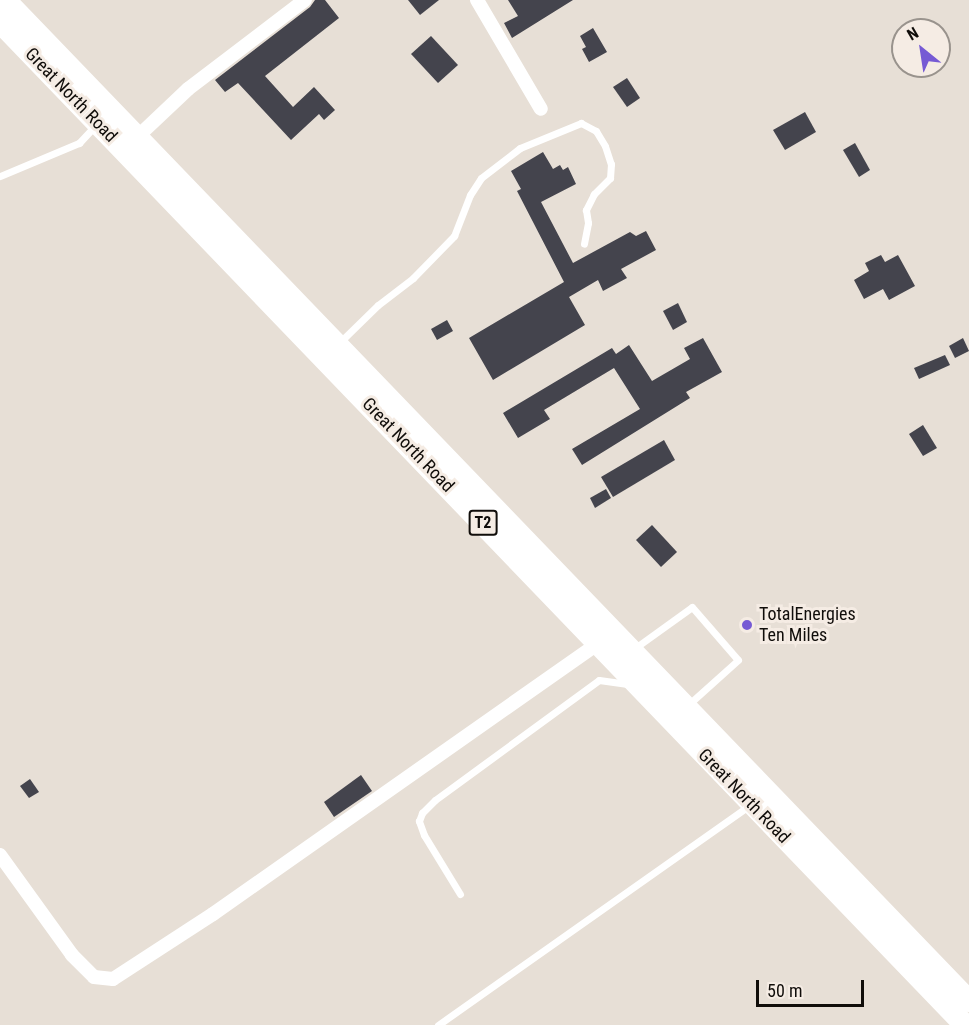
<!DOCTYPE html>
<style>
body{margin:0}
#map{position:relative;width:969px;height:1025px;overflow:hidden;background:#e7dfd6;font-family:"Roboto Condensed",sans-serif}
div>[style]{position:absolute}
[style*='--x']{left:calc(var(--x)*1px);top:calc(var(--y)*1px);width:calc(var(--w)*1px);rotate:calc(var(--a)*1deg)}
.building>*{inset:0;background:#44444d}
.service>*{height:7px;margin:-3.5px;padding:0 3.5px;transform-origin:3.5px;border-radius:3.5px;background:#fff}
.minor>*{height:14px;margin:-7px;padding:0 7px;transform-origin:7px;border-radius:7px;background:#fff}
.trunk>*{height:22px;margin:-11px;padding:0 11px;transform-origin:11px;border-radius:11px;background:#fff}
.dots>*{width:16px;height:16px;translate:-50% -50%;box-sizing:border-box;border:3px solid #f5ece4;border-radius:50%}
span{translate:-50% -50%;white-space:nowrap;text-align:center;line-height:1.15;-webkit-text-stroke:6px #f5ece4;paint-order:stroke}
.shield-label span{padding:2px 4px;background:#f5ece4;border:2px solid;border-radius:4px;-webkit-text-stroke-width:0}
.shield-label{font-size:16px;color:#100d0a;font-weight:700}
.street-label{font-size:18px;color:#100d0a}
.poi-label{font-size:18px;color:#100d0a}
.left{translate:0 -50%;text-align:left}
.north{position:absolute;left:891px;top:18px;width:60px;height:60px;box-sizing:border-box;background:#f5ece4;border:2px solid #99938d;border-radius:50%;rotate:330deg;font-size:16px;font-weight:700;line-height:24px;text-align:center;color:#100d0a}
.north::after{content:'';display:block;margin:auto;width:21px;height:27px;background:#765ad4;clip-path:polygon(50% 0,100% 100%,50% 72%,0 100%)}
.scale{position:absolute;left:756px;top:980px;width:108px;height:27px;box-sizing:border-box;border:3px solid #100d0a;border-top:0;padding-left:8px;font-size:18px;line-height:21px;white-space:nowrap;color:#100d0a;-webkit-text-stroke:4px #f5ece4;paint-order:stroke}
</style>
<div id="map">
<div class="building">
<div style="clip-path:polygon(315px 0,325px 0,339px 18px,265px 76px,293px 107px,314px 87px,335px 110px,324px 120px,319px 114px,291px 140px,238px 83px,225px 92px,215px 80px,310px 7px)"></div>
<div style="clip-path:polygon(408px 0,439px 0,420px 15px)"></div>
<div style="clip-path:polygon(508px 0,573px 0,512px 38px,504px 23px,518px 16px)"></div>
<div style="clip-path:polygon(593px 28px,607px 52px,589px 62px,582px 49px,586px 47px,580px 36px)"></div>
<div style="clip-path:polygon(431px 36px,458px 65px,438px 83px,411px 54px)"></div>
<div style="clip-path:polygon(627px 78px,640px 98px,627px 107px,613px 87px)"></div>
<div style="clip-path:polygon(805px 112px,816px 132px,785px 150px,773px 130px)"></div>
<div style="clip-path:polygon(855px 143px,870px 170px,859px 177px,843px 150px)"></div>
<div style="clip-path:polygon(543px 152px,553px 169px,560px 165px,563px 170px,568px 167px,576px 184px,541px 202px,573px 263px,630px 232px,636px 236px,646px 231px,656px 250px,621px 269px,627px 278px,603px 291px,598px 280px,569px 297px,585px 325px,493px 380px,469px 338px,564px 282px,517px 191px,521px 189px,511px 171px)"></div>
<div style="clip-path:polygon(881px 255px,885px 262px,898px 255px,915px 286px,889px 300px,883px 289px,864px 299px,854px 280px,869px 271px,865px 263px)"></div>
<div style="clip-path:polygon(678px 303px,687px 322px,673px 330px,663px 311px)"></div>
<div style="clip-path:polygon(447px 320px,453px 331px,437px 340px,431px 329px)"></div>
<div style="clip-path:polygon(703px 338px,722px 372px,686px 392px,690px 398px,582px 465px,572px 449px,640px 409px,614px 368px,544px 410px,550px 419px,518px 438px,503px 413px,612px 348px,616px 354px,629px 345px,652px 381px,690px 359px,684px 348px)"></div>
<div style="clip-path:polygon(963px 338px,969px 351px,955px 358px,949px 346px)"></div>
<div style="clip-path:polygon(945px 355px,950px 365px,919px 379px,914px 368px)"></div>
<div style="clip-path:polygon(923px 425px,937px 448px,923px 456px,909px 434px)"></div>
<div style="clip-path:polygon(664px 440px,675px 460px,613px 497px,601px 477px)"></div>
<div style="clip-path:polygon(606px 489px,611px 498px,595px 508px,590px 498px)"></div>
<div style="clip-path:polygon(652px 525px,677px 552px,661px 567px,636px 540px)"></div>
<div style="clip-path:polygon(361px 775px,372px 791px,334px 817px,324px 802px)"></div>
<div style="clip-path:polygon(30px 779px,39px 792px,29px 798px,20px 786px)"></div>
</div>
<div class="service">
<div style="--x:0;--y:176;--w:86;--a:-22.7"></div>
<div style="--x:79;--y:143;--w:22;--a:-47"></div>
<div style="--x:339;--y:343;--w:54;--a:-44.3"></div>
<div style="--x:378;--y:305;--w:44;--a:-37.6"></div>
<div style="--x:413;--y:278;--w:59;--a:-45.7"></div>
<div style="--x:454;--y:236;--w:44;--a:-68.7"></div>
<div style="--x:470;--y:195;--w:20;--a:-57"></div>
<div style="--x:481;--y:178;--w:49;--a:-37.6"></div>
<div style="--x:520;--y:148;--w:66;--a:-22.3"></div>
<div style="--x:581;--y:123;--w:17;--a:28"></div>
<div style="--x:596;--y:131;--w:17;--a:59"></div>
<div style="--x:605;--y:146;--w:19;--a:72"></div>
<div style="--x:611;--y:164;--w:14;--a:94"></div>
<div style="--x:610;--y:178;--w:23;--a:135"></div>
<div style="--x:594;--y:194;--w:18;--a:117"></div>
<div style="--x:586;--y:210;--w:13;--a:81"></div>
<div style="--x:588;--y:223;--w:21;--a:101"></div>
<div style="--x:635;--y:648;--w:70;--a:-35.7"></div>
<div style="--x:692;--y:607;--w:70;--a:49"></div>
<div style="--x:738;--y:660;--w:66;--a:138.1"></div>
<div style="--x:460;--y:894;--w:69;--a:-121.4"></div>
<div style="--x:424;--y:835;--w:15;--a:-110"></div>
<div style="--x:419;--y:821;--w:9;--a:-69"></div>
<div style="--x:422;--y:813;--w:18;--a:-45"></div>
<div style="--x:435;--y:800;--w:203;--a:-36.2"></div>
<div style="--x:599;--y:680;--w:27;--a:8"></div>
<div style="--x:438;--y:1025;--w:382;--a:-35.2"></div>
</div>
<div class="minor">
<div style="--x:477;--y:0;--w:126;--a:59.6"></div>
<div style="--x:132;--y:142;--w:77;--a:-43.4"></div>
<div style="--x:188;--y:89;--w:147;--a:-37.3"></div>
<div style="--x:0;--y:855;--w:123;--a:54.2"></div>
<div style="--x:72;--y:955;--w:31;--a:45"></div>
<div style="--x:94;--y:977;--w:19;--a:6"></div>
<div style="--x:113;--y:979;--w:119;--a:-33"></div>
<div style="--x:213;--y:914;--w:471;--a:-35.1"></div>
</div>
<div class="trunk">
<div style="--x:5;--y:0;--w:1390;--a:46.08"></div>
<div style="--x:0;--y:22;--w:1392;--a:46.11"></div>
</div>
<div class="dots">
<div style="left:747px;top:625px;background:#765ad4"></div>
</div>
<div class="shield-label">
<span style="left:483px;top:523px">T2</span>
</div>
<div class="street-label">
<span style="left:71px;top:95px;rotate:46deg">Great North Road</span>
<span style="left:408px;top:445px;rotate:46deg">Great North Road</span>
<span style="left:744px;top:796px;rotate:46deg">Great North Road</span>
</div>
<div class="poi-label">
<span class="left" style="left:759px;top:625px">TotalEnergies<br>Ten Miles</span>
</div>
<div class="north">N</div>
<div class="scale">50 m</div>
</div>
